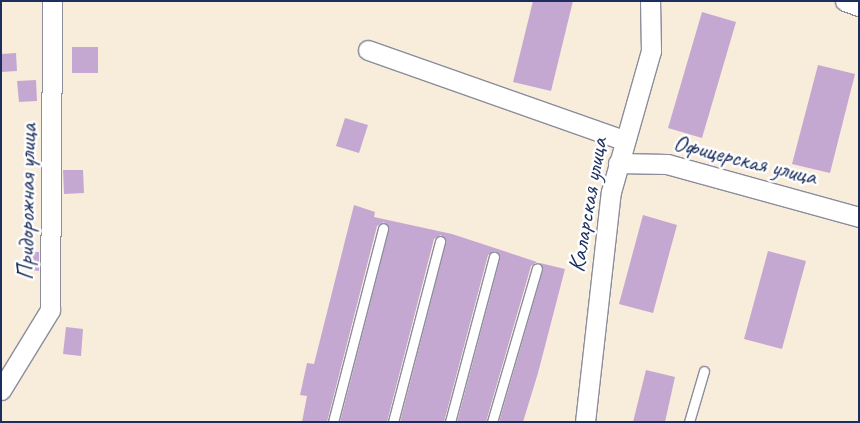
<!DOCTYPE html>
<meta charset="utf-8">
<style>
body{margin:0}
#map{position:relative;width:860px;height:423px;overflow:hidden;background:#f8ecdb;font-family:Caveat,sans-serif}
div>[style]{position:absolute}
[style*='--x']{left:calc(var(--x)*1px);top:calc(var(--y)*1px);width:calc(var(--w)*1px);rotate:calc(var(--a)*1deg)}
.building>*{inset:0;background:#c5a8d2}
.roads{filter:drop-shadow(1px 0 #8a8e9c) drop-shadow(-1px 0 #8a8e9c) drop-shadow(0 1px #8a8e9c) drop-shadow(0 -1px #8a8e9c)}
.service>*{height:9px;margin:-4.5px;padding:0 4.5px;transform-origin:4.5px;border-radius:4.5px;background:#fff}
.minor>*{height:19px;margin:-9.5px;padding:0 9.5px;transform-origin:9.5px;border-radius:9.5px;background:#fff}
span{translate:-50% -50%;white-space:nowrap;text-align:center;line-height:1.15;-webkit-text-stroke:5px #fff;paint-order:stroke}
.street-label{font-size:24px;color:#1b2f5e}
.frame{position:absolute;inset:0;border:2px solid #1b2f5e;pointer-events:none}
</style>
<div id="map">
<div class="building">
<div style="clip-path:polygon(533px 1px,573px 1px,551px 91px,513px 82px)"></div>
<div style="clip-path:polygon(702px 12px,736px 22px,702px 138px,668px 128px)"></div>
<div style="clip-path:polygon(72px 47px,98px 47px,98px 73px,72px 73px)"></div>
<div style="clip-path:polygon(16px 53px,17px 71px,1px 72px,1px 54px)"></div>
<div style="clip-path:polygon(818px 65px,855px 74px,830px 173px,792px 164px)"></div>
<div style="clip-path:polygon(36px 80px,37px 101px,19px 102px,17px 81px)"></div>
<div style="clip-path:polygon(345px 118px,368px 125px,359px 153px,336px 146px)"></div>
<div style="clip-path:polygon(63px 170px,83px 170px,84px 193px,64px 194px)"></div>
<div style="clip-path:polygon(354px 205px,375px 212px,374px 217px,452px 234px,537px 262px,531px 266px,486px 422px,457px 422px,500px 259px,495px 251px,488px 255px,444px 422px,400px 422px,446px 243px,441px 235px,434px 239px,387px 422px,340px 422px,389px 230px,384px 222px,377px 226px,327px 422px,302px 422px,307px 396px,300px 395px,307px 363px,314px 364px)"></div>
<div style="clip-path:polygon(643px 215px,677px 225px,653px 313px,619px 304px)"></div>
<div style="clip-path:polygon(768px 251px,806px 261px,782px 349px,744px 339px)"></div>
<div style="clip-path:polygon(28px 252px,39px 252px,39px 271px,27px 270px)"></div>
<div style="clip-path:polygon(540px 263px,565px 269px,538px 373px,523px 422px,499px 422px,543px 270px)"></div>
<div style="clip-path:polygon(66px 327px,83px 329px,81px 356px,63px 354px)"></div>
<div style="clip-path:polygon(646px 370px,675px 377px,665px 422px,633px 422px)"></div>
</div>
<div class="roads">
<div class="service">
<div style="--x:333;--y:422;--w:200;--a:-75.5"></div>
<div style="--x:393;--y:422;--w:187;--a:-75.4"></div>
<div style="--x:450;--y:422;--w:171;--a:-75.1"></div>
<div style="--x:492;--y:422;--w:160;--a:-73.7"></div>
<div style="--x:689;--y:422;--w:53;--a:-73.6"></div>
</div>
<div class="minor">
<div style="--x:845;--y:1;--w:15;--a:20"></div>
<div style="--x:368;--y:50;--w:271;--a:19.4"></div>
<div style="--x:618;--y:163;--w:49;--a:1.2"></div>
<div style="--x:667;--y:164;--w:199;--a:15.4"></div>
<div style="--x:1;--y:390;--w:94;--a:-58.5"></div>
<div style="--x:50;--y:310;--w:309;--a:-89.6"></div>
<div style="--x:585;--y:422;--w:231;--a:-83.6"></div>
<div style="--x:611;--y:192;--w:147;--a:-74.2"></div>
<div style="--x:651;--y:51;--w:50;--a:-91.1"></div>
</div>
</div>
<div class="street-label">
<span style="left:745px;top:160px;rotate:14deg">Офицерская улица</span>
<span style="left:27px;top:202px;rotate:-89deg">Придорожная улица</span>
<span style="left:588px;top:205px;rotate:-80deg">Каларская улица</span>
</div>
<div class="frame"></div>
</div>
